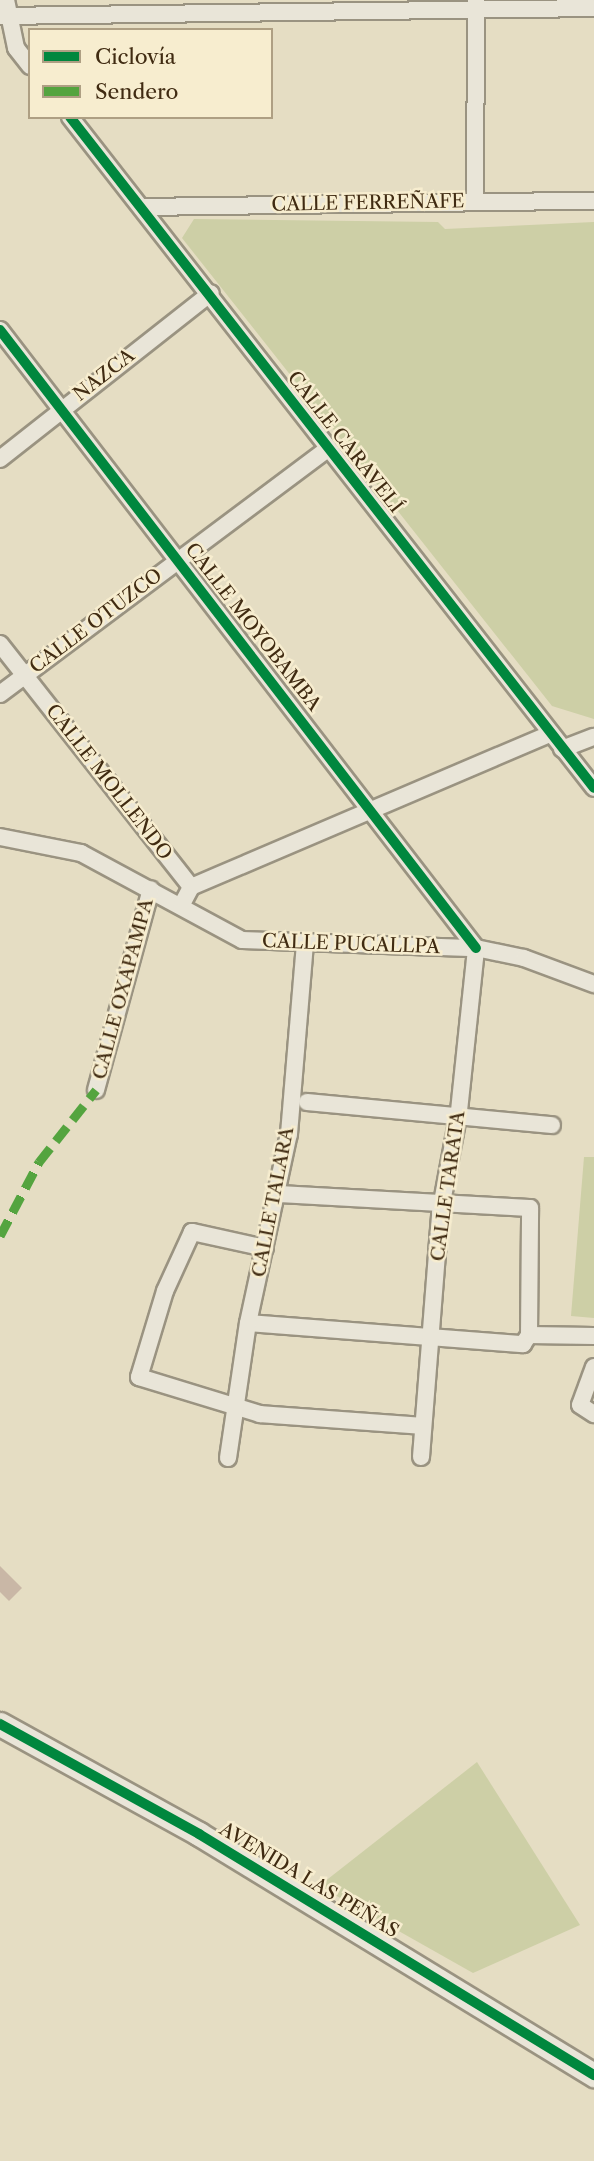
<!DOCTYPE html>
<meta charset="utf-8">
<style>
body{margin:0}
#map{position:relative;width:594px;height:2161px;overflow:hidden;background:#e5ddc3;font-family:"Libre Caslon Text",serif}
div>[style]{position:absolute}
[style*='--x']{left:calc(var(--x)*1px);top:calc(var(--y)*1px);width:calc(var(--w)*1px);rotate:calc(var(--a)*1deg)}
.green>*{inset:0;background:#cdcfa6}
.building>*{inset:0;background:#c9b7a6}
.roads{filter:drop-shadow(2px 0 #9a9381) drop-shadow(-2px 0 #9a9381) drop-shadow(0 2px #9a9381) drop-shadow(0 -2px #9a9381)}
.street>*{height:16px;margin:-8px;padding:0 8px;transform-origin:8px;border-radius:8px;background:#e9e5d8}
.secondary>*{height:23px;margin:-11.5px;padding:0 11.5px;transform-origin:11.5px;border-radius:11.5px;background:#e9e5d8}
.quiet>*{height:9px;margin-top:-4.5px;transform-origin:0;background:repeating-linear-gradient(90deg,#54a43f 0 18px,transparent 0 27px)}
.cycleway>*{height:10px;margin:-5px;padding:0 5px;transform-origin:5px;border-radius:5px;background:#00873e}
span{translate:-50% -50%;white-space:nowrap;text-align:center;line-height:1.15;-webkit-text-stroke:5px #f7edcf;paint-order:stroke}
.street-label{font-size:19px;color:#402b12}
.legend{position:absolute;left:28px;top:28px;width:245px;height:91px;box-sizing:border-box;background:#f7edcf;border:2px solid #ae9f83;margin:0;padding:9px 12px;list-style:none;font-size:21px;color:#402b12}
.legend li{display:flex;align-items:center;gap:14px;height:35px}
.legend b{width:35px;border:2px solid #ae9f83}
</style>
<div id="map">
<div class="green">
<div style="clip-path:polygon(194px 219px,438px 222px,445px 229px,594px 222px,594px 719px,552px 706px,182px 238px)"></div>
<div style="clip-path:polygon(584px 1157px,594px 1157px,594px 1318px,571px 1316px)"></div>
<div style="clip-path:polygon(477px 1762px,580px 1925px,473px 1973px,319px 1886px)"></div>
</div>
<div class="building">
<div style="clip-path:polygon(0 1566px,22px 1588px,9px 1601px,0 1592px)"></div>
</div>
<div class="roads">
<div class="street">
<div style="--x:6;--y:0;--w:49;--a:78.2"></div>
<div style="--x:16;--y:48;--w:23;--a:52"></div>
<div style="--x:0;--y:16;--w:594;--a:-0.77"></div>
<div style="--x:70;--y:117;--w:851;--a:52.01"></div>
<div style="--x:475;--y:201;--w:201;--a:-89.7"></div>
<div style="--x:141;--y:207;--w:453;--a:-0.8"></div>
<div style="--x:0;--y:330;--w:780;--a:52.4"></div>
<div style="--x:0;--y:459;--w:268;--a:-38.2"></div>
<div style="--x:0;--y:644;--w:309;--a:51.8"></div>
<div style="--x:0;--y:694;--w:409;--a:-36.8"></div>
<div style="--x:562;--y:749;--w:34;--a:-21"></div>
<div style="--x:0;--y:837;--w:83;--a:11.2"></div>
<div style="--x:81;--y:853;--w:183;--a:28.4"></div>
<div style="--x:242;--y:940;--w:234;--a:2"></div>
<div style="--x:476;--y:948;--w:49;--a:11.8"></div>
<div style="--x:524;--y:958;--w:75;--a:20.4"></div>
<div style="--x:181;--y:906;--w:21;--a:-62"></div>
<div style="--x:191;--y:887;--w:390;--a:-23.1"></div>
<div style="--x:96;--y:1090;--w:208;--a:-74.7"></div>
<div style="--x:307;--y:1102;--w:246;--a:5.4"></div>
<div style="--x:265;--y:1248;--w:75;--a:-167.6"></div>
<div style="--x:192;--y:1232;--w:65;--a:114.6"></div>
<div style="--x:165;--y:1291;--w:90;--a:106.8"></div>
<div style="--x:139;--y:1377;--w:127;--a:17"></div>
<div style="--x:260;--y:1414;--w:163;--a:4.2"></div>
<div style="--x:248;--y:1323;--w:276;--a:4.4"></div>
<div style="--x:523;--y:1344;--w:11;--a:-56"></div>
<div style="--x:529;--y:1335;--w:127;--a:-89.5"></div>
<div style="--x:530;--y:1208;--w:252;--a:-176.8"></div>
<div style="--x:529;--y:1335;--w:65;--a:0.9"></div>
<div style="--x:594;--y:1367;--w:40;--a:110.2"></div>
<div style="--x:580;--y:1405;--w:17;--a:33"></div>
<div style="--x:421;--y:1457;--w:245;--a:-85.5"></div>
<div style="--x:440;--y:1213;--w:104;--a:-79.4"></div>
<div style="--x:459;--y:1111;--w:164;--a:-84"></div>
<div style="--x:228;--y:1458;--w:136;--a:-81.6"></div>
<div style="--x:248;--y:1323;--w:193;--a:-77.8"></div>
<div style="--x:289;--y:1134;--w:190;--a:-85.2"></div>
</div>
<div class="secondary">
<div style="--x:0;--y:1724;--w:227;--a:28.9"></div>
<div style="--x:199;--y:1834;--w:463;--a:31.4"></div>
</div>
</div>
<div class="quiet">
<div style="--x:0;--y:1236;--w:84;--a:-62.2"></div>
<div style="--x:39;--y:1162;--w:92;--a:-51.6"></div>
</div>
<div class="cycleway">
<div style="--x:70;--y:117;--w:851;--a:52.01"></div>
<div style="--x:0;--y:330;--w:780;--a:52.4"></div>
<div style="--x:0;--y:1724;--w:227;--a:28.9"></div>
<div style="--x:199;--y:1834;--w:463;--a:31.4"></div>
</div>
<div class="street-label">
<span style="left:368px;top:203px;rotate:-1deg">CALLE FERREÑAFE</span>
<span style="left:104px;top:375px;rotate:-38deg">NAZCA</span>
<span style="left:345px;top:442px;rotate:52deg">CALLE CARAVELÍ</span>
<span style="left:96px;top:621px;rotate:-37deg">CALLE OTUZCO</span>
<span style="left:253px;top:627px;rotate:52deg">CALLE MOYOBAMBA</span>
<span style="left:109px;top:782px;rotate:52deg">CALLE MOLLENDO</span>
<span style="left:351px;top:944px;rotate:2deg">CALLE PUCALLPA</span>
<span style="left:123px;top:989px;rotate:-75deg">CALLE OXAPAMPA</span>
<span style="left:448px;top:1186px;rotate:-82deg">CALLE TARATA</span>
<span style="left:273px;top:1202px;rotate:-79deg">CALLE TALARA</span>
<span style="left:309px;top:1880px;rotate:31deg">AVENIDA LAS PEÑAS</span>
</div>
<ul class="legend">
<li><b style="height:9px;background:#00873e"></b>Ciclovía</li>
<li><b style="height:9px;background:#54a43f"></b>Sendero</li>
</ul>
</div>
